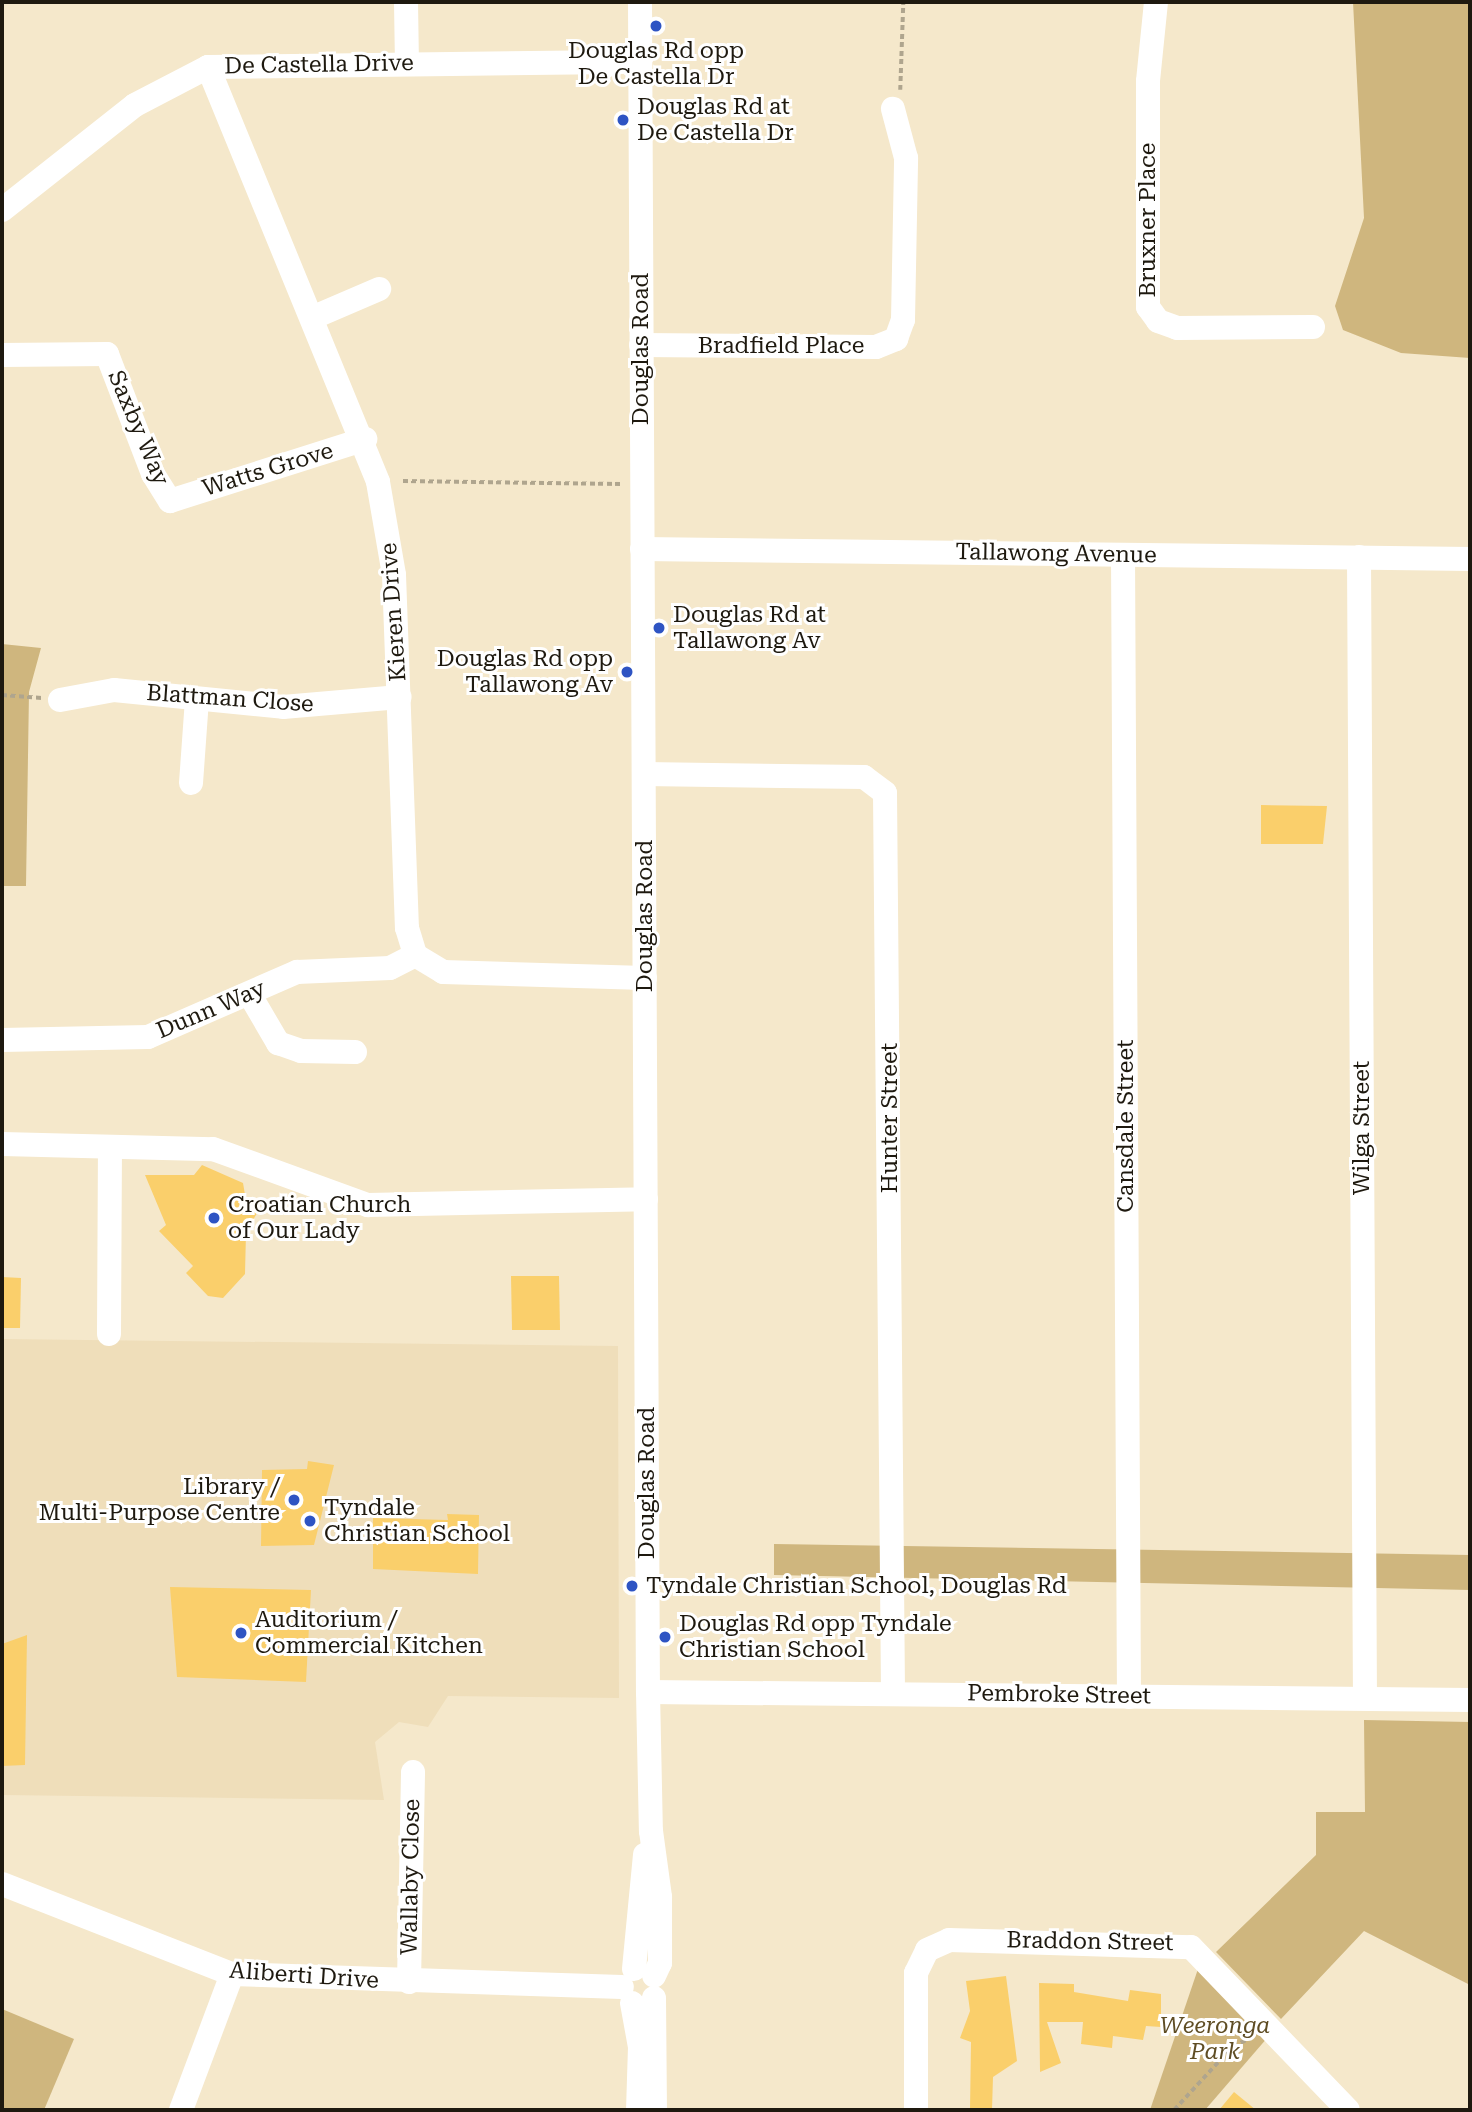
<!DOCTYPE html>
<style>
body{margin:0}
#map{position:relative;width:1472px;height:2112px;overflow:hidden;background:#f5e8cb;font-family:"Roboto Serif",serif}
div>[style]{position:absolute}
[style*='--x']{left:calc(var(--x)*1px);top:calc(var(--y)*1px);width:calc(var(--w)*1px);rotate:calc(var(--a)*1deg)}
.built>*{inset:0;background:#efdeba}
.green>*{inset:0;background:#cfb67e}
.building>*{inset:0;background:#facf6b}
.path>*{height:3.5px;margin-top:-1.75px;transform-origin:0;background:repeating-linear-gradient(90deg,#afa58e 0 5px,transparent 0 8.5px)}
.minor>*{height:24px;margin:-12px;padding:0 12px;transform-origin:12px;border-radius:12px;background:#fff}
.dots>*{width:19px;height:19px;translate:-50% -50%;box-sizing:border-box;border:4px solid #fff;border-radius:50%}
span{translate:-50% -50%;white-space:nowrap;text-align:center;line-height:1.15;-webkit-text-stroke:6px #fff;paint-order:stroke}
.poi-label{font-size:23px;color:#1e190f}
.left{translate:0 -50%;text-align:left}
.right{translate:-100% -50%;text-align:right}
.street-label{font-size:23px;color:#1e190f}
.park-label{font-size:23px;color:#5f4d24;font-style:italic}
.frame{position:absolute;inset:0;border:4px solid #1e190f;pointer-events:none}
</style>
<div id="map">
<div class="built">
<div style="clip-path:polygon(2px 1339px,618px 1346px,619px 1698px,448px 1696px,428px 1727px,399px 1722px,375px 1742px,384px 1800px,2px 1795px)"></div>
</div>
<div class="green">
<div style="clip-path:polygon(1353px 2px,1470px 2px,1470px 358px,1401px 353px,1343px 330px,1335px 306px,1364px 218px)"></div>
<div style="clip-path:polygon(2px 644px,41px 648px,29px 692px,26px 886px,2px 886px)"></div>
<div style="clip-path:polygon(774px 1544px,1470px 1555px,1470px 1590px,774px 1575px)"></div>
<div style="clip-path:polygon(1364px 1720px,1470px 1722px,1470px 1985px,1364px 1931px,1281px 2019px,1216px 1952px,1316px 1855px,1316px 1812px,1365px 1812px)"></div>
<div style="clip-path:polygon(1199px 1966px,1268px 2037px,1205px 2110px,1150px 2110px)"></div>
<div style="clip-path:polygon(2px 2009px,74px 2039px,44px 2110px,2px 2110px)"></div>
</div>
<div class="building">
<div style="clip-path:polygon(1261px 805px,1327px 806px,1323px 844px,1261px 844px)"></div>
<div style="clip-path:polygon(202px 1165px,243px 1183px,247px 1206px,257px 1213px,246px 1233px,245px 1274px,223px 1298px,208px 1296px,186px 1273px,193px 1266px,159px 1231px,166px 1225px,145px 1175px,194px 1175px)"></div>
<div style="clip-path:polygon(511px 1276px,559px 1276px,560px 1330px,512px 1330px)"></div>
<div style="clip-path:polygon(2px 1277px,21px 1278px,20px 1328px,2px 1328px)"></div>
<div style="clip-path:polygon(308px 1461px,334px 1465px,314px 1545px,261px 1546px,262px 1470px,307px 1469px)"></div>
<div style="clip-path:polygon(447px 1514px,479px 1515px,478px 1574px,373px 1569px,373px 1518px,448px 1520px)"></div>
<div style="clip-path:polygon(170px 1587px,311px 1590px,306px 1682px,177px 1677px)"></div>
<div style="clip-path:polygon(27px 1635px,25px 1765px,2px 1766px,2px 1644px)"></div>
<div style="clip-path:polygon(1006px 1976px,1017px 2061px,993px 2077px,992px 2110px,970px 2110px,971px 2042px,960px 2038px,970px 2011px,966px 1981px)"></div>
<div style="clip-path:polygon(1039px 1983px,1074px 1984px,1074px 1992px,1128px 2001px,1130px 1990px,1161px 1994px,1161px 2027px,1146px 2026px,1143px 2040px,1113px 2036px,1112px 2048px,1081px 2044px,1083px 2022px,1047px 2022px,1061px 2063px,1040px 2072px)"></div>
<div style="clip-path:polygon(1234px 2092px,1256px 2110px,1219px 2110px)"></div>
</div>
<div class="path">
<div style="--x:900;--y:90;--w:88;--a:-88"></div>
<div style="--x:403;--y:481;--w:218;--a:0.8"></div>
<div style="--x:2;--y:695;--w:40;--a:4.3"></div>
<div style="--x:1174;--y:2110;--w:87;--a:-47.3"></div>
<div style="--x:1233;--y:2046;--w:20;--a:-24"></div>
</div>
<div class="minor">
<div style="--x:406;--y:2;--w:61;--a:89.1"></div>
<div style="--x:640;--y:2;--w:1690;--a:89.73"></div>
<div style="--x:648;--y:1692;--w:139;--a:88.8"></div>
<div style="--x:651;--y:1831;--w:67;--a:82.2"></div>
<div style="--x:660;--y:1897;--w:66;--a:90"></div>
<div style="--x:660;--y:1963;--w:14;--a:115"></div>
<div style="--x:1156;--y:2;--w:79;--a:95.8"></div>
<div style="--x:1148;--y:81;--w:226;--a:90"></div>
<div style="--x:1148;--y:307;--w:17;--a:54"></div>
<div style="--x:1158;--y:321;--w:20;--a:20"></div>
<div style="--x:1177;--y:328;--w:136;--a:-0.4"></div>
<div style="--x:208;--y:67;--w:448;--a:67.7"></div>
<div style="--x:378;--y:482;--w:94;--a:80.2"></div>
<div style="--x:394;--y:575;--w:353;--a:87.9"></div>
<div style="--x:407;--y:928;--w:28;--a:73"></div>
<div style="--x:415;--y:955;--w:33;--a:31"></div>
<div style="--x:443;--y:972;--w:202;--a:1.7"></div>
<div style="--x:2;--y:210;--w:169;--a:-38.3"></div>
<div style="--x:135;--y:105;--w:82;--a:-27.5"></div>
<div style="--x:208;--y:67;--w:432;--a:-0.7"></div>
<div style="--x:314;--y:317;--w:71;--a:-23.3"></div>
<div style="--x:641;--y:345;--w:235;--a:0.5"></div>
<div style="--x:876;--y:347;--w:22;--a:-22"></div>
<div style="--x:896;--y:339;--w:20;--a:-70"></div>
<div style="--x:903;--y:320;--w:162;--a:-88.9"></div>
<div style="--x:906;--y:158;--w:51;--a:-104.9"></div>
<div style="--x:2;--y:355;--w:105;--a:-0.5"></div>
<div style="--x:107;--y:354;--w:129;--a:69"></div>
<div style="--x:153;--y:474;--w:32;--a:58"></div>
<div style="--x:170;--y:501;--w:205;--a:-17.6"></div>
<div style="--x:642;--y:549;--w:828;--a:0.69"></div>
<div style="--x:1123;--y:555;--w:1142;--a:89.7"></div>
<div style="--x:1359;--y:557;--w:1141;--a:89.7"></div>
<div style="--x:60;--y:700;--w:55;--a:-10.5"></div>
<div style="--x:114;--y:690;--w:170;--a:5.7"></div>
<div style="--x:283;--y:707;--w:117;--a:-4.9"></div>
<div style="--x:644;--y:774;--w:220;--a:0.8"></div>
<div style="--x:864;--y:777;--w:26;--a:37"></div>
<div style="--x:885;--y:793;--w:899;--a:89.49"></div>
<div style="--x:191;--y:783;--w:84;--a:-85.9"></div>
<div style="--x:250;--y:995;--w:56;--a:59.7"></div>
<div style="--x:278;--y:1043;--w:24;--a:19"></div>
<div style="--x:301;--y:1051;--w:54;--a:1.1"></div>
<div style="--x:2;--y:1040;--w:146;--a:-1.2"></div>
<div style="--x:148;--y:1037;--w:163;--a:-23.6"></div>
<div style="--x:297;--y:972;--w:93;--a:-2.5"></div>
<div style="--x:390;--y:968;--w:28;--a:-27"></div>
<div style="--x:2;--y:1144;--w:211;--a:1.4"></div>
<div style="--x:213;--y:1149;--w:165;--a:19.9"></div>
<div style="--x:368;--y:1205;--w:278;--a:-1.2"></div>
<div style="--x:109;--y:1334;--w:187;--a:-89.7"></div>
<div style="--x:648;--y:1692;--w:822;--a:0.56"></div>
<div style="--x:2;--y:1884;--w:247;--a:21.4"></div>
<div style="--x:232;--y:1974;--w:390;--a:1.9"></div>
<div style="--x:634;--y:1969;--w:115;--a:-84.5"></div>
<div style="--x:409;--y:1982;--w:210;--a:-88.9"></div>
<div style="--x:654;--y:1998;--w:112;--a:89.5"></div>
<div style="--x:632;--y:2003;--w:45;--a:79.7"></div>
<div style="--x:640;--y:2047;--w:63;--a:91.8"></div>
<div style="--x:181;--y:2110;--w:145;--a:-69.4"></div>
<div style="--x:916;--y:2110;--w:137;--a:-90"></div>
<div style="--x:916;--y:1973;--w:25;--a:-64"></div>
<div style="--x:927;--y:1950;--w:24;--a:-24"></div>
<div style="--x:949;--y:1940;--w:242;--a:1.7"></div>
<div style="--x:1191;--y:1947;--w:226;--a:46.1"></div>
</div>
<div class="dots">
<div style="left:656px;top:26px;background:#2e54c3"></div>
<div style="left:623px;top:120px;background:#2e54c3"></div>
<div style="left:659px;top:628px;background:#2e54c3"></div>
<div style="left:627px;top:672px;background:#2e54c3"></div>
<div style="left:214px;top:1218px;background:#2e54c3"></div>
<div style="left:294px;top:1500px;background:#2e54c3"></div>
<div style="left:310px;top:1521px;background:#2e54c3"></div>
<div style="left:632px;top:1586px;background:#2e54c3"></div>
<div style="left:241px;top:1633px;background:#2e54c3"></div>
<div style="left:665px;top:1637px;background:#2e54c3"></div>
</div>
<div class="poi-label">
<span style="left:656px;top:64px">Douglas Rd opp<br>De Castella Dr</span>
<span class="left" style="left:637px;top:120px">Douglas Rd at<br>De Castella Dr</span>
<span class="left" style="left:673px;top:628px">Douglas Rd at<br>Tallawong Av</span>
<span class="right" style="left:613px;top:672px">Douglas Rd opp<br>Tallawong Av</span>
<span class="left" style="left:228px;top:1218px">Croatian Church<br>of Our Lady</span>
<span class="right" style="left:280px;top:1500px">Library /<br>Multi-Purpose Centre</span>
<span class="left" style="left:324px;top:1521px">Tyndale<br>Christian School</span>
<span class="left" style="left:646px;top:1586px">Tyndale Christian School, Douglas Rd</span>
<span class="left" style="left:255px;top:1633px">Auditorium /<br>Commercial Kitchen</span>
<span class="left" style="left:679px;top:1637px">Douglas Rd opp Tyndale<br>Christian School</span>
</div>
<div class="street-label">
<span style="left:319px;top:65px;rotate:-1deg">De Castella Drive</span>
<span style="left:1148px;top:220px;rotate:-90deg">Bruxner Place</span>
<span style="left:781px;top:346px">Bradfield Place</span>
<span style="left:641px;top:349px;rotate:-90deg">Douglas Road</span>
<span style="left:138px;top:428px;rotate:67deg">Saxby Way</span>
<span style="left:268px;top:470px;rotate:-17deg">Watts Grove</span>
<span style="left:1056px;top:554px;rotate:1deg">Tallawong Avenue</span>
<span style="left:394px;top:612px;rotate:-94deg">Kieren Drive</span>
<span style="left:230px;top:699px;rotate:4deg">Blattman Close</span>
<span style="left:645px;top:916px;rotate:-90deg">Douglas Road</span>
<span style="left:211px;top:1010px;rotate:-23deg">Dunn Way</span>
<span style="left:890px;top:1118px;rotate:-90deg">Hunter Street</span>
<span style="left:1126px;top:1126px;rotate:-90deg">Cansdale Street</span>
<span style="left:1362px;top:1128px;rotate:-90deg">Wilga Street</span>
<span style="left:647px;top:1483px;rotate:-90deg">Douglas Road</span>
<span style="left:1059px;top:1695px;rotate:1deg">Pembroke Street</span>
<span style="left:411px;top:1877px;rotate:-89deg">Wallaby Close</span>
<span style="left:1090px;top:1942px;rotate:1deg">Braddon Street</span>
<span style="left:304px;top:1976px;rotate:4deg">Aliberti Drive</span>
</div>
<div class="park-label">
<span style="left:1215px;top:2039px">Weeronga<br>Park</span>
</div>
<div class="frame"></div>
</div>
